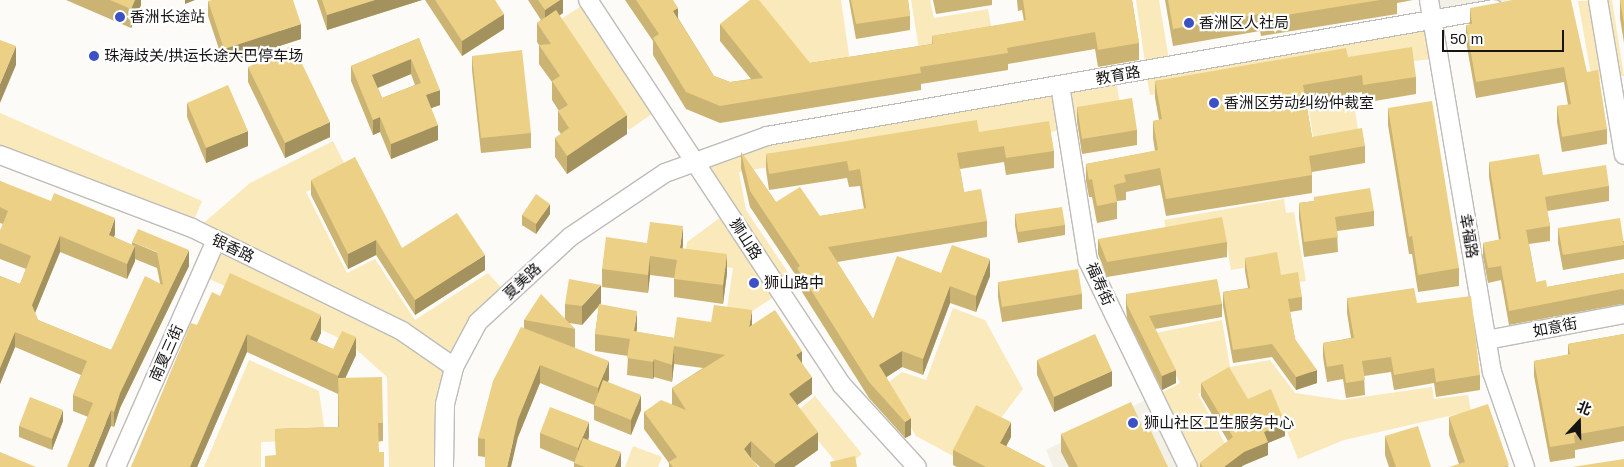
<!DOCTYPE html>
<meta charset="utf-8">
<style>
body{margin:0}
#map{position:relative;width:1624px;height:467px;overflow:hidden;background:#fcfbf8;font-family:Arial,"Noto Sans SC",sans-serif}
div>[style]{position:absolute}
[style*='--x']{left:calc(var(--x)*1px);top:calc(var(--y)*1px);width:calc(var(--w)*1px);rotate:calc(var(--a)*1deg)}
.built>*{inset:0;background:#f3f0e5}
.green>*{inset:0;background:#fae9ba}
.roads{filter:drop-shadow(1px 0 #bdbcb9) drop-shadow(-1px 0 #bdbcb9) drop-shadow(0 1px #bdbcb9) drop-shadow(0 -1px #bdbcb9)}
.minor>*{height:18px;margin:-9px;padding:0 9px;transform-origin:9px;border-radius:9px;background:#fff}
.wall>*{inset:0;background:#cab373}
.shaded-wall>*{inset:0;background:#a4925e}
.building>*{inset:0;background:#ebd086}
.dots>*{width:14px;height:14px;translate:-50% -50%;box-sizing:border-box;border:2px solid #fff;border-radius:50%}
span{translate:-50% -50%;white-space:nowrap;text-align:center;line-height:1.15;-webkit-text-stroke:4.5px #fff;paint-order:stroke}
.poi-label{font-size:15px;color:#161514}
.left{translate:0 -50%;text-align:left}
.street-label{font-size:15px;color:#161514}
.north{position:absolute;left:1554px;top:397px;width:50px;height:50px;-webkit-text-stroke:4px #fff;paint-order:stroke;rotate:21deg;font-size:14px;font-weight:700;line-height:20px;text-align:center;color:#161514}
.north::after{content:'';display:block;margin:auto;width:18px;height:22px;background:#161514;clip-path:polygon(50% 0,100% 100%,50% 72%,0 100%)}
.scale{position:absolute;left:1442px;top:30px;width:122px;height:22px;box-sizing:border-box;border:2px solid #161514;border-top:0;padding-left:6px;font-size:15px;line-height:18px;white-space:nowrap;color:#161514;-webkit-text-stroke:4px #fff;paint-order:stroke}
</style>
<div id="map">
<div class="built">
<div style="clip-path:polygon(1431px 0,1534px 0,1434px 18px)"></div>
<div style="clip-path:polygon(1153px 396px,1188px 467px,1053px 467px,1046px 450px)"></div>
</div>
<div class="green">
<div style="clip-path:polygon(753px 0,841px 0,851px 69px,815px 75px)"></div>
<div style="clip-path:polygon(911px 0,930px 0,934px 18px,988px 9px,993px 37px,919px 49px)"></div>
<div style="clip-path:polygon(1136px 0,1159px 0,1169px 60px,1145px 63px)"></div>
<div style="clip-path:polygon(1612px 0,1624px 76px,1592px 81px,1578px 1px)"></div>
<div style="clip-path:polygon(583px 5px,656px 111px,629px 130px,555px 23px)"></div>
<div style="clip-path:polygon(1427px 26px,1432px 59px,1359px 67px,1345px 62px,1150px 95px,1146px 74px)"></div>
<div style="clip-path:polygon(1116px 80px,1121px 110px,1070px 118px,1065px 89px)"></div>
<div style="clip-path:polygon(1056px 89px,1062px 130px,983px 143px,980px 132px,739px 172px,746px 210px,789px 274px,779px 281px,700px 162px,767px 140px)"></div>
<div style="clip-path:polygon(1353px 98px,1360px 142px,1315px 149px,1308px 105px)"></div>
<div style="clip-path:polygon(0 113px,202px 201px,192px 225px,0 151px)"></div>
<div style="clip-path:polygon(333px 141px,348px 171px,306px 192px,347px 273px,375px 259px,415px 320px,488px 273px,505px 292px,453px 361px,199px 227px,250px 183px)"></div>
<div style="clip-path:polygon(1284px 199px,1286px 213px,1294px 212px,1306px 281px,1283px 285px,1278px 262px,1231px 270px,1224px 229px,1168px 238px,1164px 220px)"></div>
<div style="clip-path:polygon(725px 214px,778px 294px,751px 312px,727px 309px,733px 268px,684px 263px,687px 242px)"></div>
<div style="clip-path:polygon(218px 245px,397px 333px,450px 370px,440px 467px,389px 467px,387px 377px,348px 342px,205px 277px)"></div>
<div style="clip-path:polygon(953px 308px,985px 320px,1023px 389px,995px 426px,953px 456px,916px 436px,886px 384px,902px 372px,926px 380px)"></div>
<div style="clip-path:polygon(1222px 320px,1230px 367px,1270px 360px,1295px 393px,1342px 400px,1432px 387px,1434px 399px,1468px 395px,1471px 411px,1344px 440px,1298px 459px,1273px 397px,1247px 407px,1229px 376px,1198px 394px,1229px 451px,1207px 467px,1192px 467px,1157px 395px,1180px 383px,1155px 333px)"></div>
<div style="clip-path:polygon(249px 360px,319px 391px,326px 440px,261px 442px,261px 467px,204px 467px)"></div>
<div style="clip-path:polygon(815px 396px,862px 454px,846px 467px,840px 467px,795px 413px)"></div>
<div style="clip-path:polygon(633px 446px,662px 457px,658px 467px,625px 467px)"></div>
</div>
<div class="roads">
<div class="minor">
<div style="--x:588;--y:0;--w:461;--a:56.6"></div>
<div style="--x:842;--y:385;--w:111;--a:47.6"></div>
<div style="--x:1429;--y:0;--w:377;--a:80.4"></div>
<div style="--x:1492;--y:372;--w:101;--a:70.8"></div>
<div style="--x:1598;--y:0;--w:157;--a:80.5"></div>
<div style="--x:1060;--y:85;--w:178;--a:81"></div>
<div style="--x:1088;--y:261;--w:229;--a:64.1"></div>
<div style="--x:0;--y:155;--w:205;--a:20.8"></div>
<div style="--x:192;--y:228;--w:234;--a:26.1"></div>
<div style="--x:402;--y:331;--w:63;--a:34.7"></div>
<div style="--x:1487;--y:340;--w:139;--a:-10.7"></div>
<div style="--x:116;--y:467;--w:248;--a:-66.2"></div>
<div style="--x:444;--y:467;--w:63;--a:-89.1"></div>
<div style="--x:445;--y:404;--w:38;--a:-76"></div>
<div style="--x:454;--y:367;--w:51;--a:-61.9"></div>
<div style="--x:478;--y:322;--w:125;--a:-42.7"></div>
<div style="--x:570;--y:237;--w:115;--a:-34"></div>
<div style="--x:665;--y:173;--w:109;--a:-19.9"></div>
<div style="--x:767;--y:136;--w:738;--a:-9.91"></div>
</div>
</div>
<div class="wall">
<div style="clip-path:polygon(66px 0,141px 0,141px 5px,131px 28px)"></div>
<div style="clip-path:polygon(317px 0,422px 0,327px 30px)"></div>
<div style="clip-path:polygon(425px 0,495px 0,504px 29px,462px 56px)"></div>
<div style="clip-path:polygon(528px 0,563px 0,563px 13px,559px 16px,627px 134px,567px 174px,555px 157px,555px 138px,561px 134px,558px 130px,558px 111px,559px 111px,552px 100px,552px 82px,539px 64px,539px 45px,537px 42px,537px 23px,541px 20px)"></div>
<div style="clip-path:polygon(625px 0,673px 0,678px 18px,714px 76px,730px 82px,751px 79px,720px 41px,720px 24px,810px 63px,932px 44px,932px 36px,1024px 21px,1022px 10px,1018px 11px,1017px 0,1132px 0,1139px 43px,1139px 60px,1098px 67px,1095px 49px,1008px 64px,1008px 70px,921px 84px,921px 90px,720px 123px,686px 109px,653px 55px,653px 41px)"></div>
<div style="clip-path:polygon(849px 0,908px 0,910px 16px,910px 30px,856px 39px)"></div>
<div style="clip-path:polygon(933px 0,992px 0,992px 5px,936px 14px)"></div>
<div style="clip-path:polygon(1165px 0,1413px 0,1397px 3px,1397px 14px,1261px 36px,1260px 31px,1173px 46px)"></div>
<div style="clip-path:polygon(1620px 0,1624px 0,1624px 43px,1620px 18px)"></div>
<div style="clip-path:polygon(208px 1px,301px 39px,224px 64px,208px 16px)"></div>
<div style="clip-path:polygon(1470px 8px,1587px 72px,1607px 129px,1607px 144px,1562px 152px,1557px 122px,1557px 106px,1568px 105px,1564px 82px,1476px 98px,1466px 41px,1466px 25px,1470px 25px)"></div>
<div style="clip-path:polygon(evenodd,419px 38px,440px 105px,431px 108px,438px 140px,391px 159px,380px 132px,373px 135px,351px 81px,351px 66px,419px 38px,411px 74px,415px 85px,382px 98px,378px 88px,411px 74px)"></div>
<div style="clip-path:polygon(472px 56px,531px 133px,531px 148px,481px 153px,472px 70px)"></div>
<div style="clip-path:polygon(1348px 57px,1416px 77px,1416px 94px,1363px 103px,1362px 92px,1306px 102px,1312px 137px,1365px 146px,1365px 163px,1312px 172px,1312px 193px,1166px 216px,1160px 185px,1126px 192px,1126px 200px,1117px 201px,1117px 219px,1097px 223px,1092px 197px,1089px 197px,1086px 181px,1086px 164px,1155px 151px,1153px 138px,1153px 121px,1159px 120px,1155px 98px,1155px 81px)"></div>
<div style="clip-path:polygon(248px 67px,330px 137px,285px 158px,248px 82px)"></div>
<div style="clip-path:polygon(187px 103px,248px 146px,206px 163px,187px 117px)"></div>
<div style="clip-path:polygon(1077px 107px,1137px 130px,1137px 145px,1082px 154px,1077px 122px)"></div>
<div style="clip-path:polygon(1388px 108px,1459px 268px,1459px 286px,1418px 292px,1412px 254px,1409px 254px,1388px 125px)"></div>
<div style="clip-path:polygon(979px 132px,1054px 151px,1054px 168px,1006px 175px,1004px 162px,960px 169px,964px 192px,987px 221px,987px 237px,837px 262px,873px 319px,941px 273px,990px 276px,976px 312px,950px 303px,923px 375px,902px 367px,886px 377px,911px 435px,905px 438px,869px 398px,797px 284px,797px 277px,750px 207px,741px 168px,741px 152px,776px 202px,820px 216px,864px 209px,860px 186px,849px 187px,847px 178px,769px 190px,766px 170px,766px 154px)"></div>
<div style="clip-path:polygon(1489px 162px,1543px 175px,1609px 186px,1609px 201px,1547px 211px,1550px 226px,1550px 241px,1529px 244px,1536px 282px,1547px 287px,1624px 273px,1624px 304px,1622px 304px,1509px 325px,1501px 280px,1488px 283px,1483px 257px,1483px 243px,1499px 240px,1489px 177px)"></div>
<div style="clip-path:polygon(311px 180px,402px 248px,485px 270px,415px 315px,376px 255px,348px 269px,311px 195px)"></div>
<div style="clip-path:polygon(evenodd,0 181px,115px 234px,114px 237px,132px 245px,132px 242px,189px 266px,120px 408px,114px 427px,73px 411px,73px 395px,81px 375px,15px 347px,0 384px,0 276px,20px 284px,26px 269px,0 259px,0 231px,3px 224px,0 223px,0 181px,60px 252px,127px 279px,135px 261px,135px 259px,157px 268px,160px 283px,111px 350px,38px 320px,35px 313px,60px 252px)"></div>
<div style="clip-path:polygon(1314px 197px,1374px 211px,1374px 226px,1337px 231px,1338px 252px,1304px 257px,1299px 218px,1299px 203px,1314px 201px)"></div>
<div style="clip-path:polygon(550px 214px,536px 234px,522px 225px,522px 215px)"></div>
<div style="clip-path:polygon(1015px 214px,1065px 225px,1065px 235px,1018px 243px,1015px 225px)"></div>
<div style="clip-path:polygon(1558px 228px,1624px 241px,1624px 259px,1563px 270px,1558px 243px)"></div>
<div style="clip-path:polygon(1098px 239px,1227px 242px,1227px 257px,1107px 277px,1098px 254px)"></div>
<div style="clip-path:polygon(647px 243px,683px 245px,682px 248px,727px 273px,723px 304px,674px 297px,674px 278px,650px 275px,648px 293px,602px 287px,602px 269px)"></div>
<div style="clip-path:polygon(1245px 258px,1281px 275px,1302px 297px,1302px 310px,1290px 312px,1295px 339px,1317px 383px,1296px 390px,1272px 357px,1233px 363px,1223px 306px,1223px 292px,1248px 288px,1245px 271px)"></div>
<div style="clip-path:polygon(998px 282px,1082px 294px,1082px 309px,1002px 322px,998px 297px)"></div>
<div style="clip-path:polygon(1126px 294px,1222px 304px,1222px 317px,1155px 329px,1176px 383px,1162px 390px,1127px 318px,1126px 308px)"></div>
<div style="clip-path:polygon(220px 296px,321px 333px,317px 342px,333px 349px,356px 355px,345px 378px,383px 423px,383px 441px,276px 455px,275px 429px,338px 427px,338px 394px,247px 352px,197px 467px,131px 467px,197px 325px)"></div>
<div style="clip-path:polygon(1347px 298px,1417px 303px,1480px 375px,1480px 390px,1436px 397px,1434px 383px,1394px 390px,1391px 372px,1364px 376px,1365px 395px,1346px 398px,1343px 379px,1327px 382px,1323px 357px,1323px 343px,1351px 338px,1347px 313px)"></div>
<div style="clip-path:polygon(601px 303px,600px 305px,637px 328px,636px 332px,674px 338px,711px 322px,752px 326px,802px 363px,812px 394px,797px 405px,818px 450px,794px 467px,760px 467px,751px 459px,758px 467px,669px 467px,669px 463px,644px 429px,644px 412px,672px 405px,672px 388px,703px 368px,674px 364px,672px 382px,654px 377px,653px 379px,627px 375px,628px 356px,595px 351px,595px 334px,599px 306px,582px 325px,569px 323px,575px 329px,575px 348px,573px 347px,609px 379px,608px 382px,641px 410px,631px 435px,594px 420px,594px 405px,540px 383px,518px 437px,485px 457px,478px 456px,478px 438px,524px 328px,524px 320px,565px 319px,565px 304px)"></div>
<div style="clip-path:polygon(1624px 334px,1624px 441px,1575px 450px,1575px 458px,1550px 462px,1534px 376px,1534px 361px,1568px 355px,1568px 344px)"></div>
<div style="clip-path:polygon(1037px 360px,1112px 386px,1054px 412px,1037px 375px)"></div>
<div style="clip-path:polygon(1201px 383px,1248px 399px,1285px 436px,1268px 443px,1268px 455px,1244px 465px,1241px 467px,1200px 467px,1200px 463px,1228px 441px,1201px 396px)"></div>
<div style="clip-path:polygon(1449px 417px,1509px 467px,1459px 464px,1449px 435px)"></div>
<div style="clip-path:polygon(63px 421px,52px 450px,19px 437px,19px 426px)"></div>
<div style="clip-path:polygon(1144px 430px,1168px 467px,1069px 467px,1061px 452px,1061px 434px)"></div>
<div style="clip-path:polygon(540px 433px,589px 437px,588px 439px,621px 467px,574px 467px,574px 462px,540px 448px)"></div>
<div style="clip-path:polygon(1385px 436px,1431px 467px,1389px 467px,1385px 455px)"></div>
<div style="clip-path:polygon(1011px 437px,1006px 446px,1046px 467px,957px 467px,953px 465px,953px 450px)"></div>
</div>
<div class="shaded-wall">
<div style="clip-path:polygon(135px 0,141px 0,141px 5px,131px 28px,131px 9px)"></div>
<div style="clip-path:polygon(185px 0,195px 0,185px 4px)"></div>
<div style="clip-path:polygon(375px 0,422px 0,327px 30px,327px 15px)"></div>
<div style="clip-path:polygon(560px 0,563px 0,563px 13px,545px 25px,545px 10px)"></div>
<div style="clip-path:polygon(678px 8px,678px 24px,673px 11px)"></div>
<div style="clip-path:polygon(504px 14px,504px 29px,462px 56px,462px 41px)"></div>
<div style="clip-path:polygon(301px 24px,301px 39px,224px 64px,224px 49px)"></div>
<div style="clip-path:polygon(16px 46px,16px 65px,0 103px,0 84px)"></div>
<div style="clip-path:polygon(411px 59px,411px 74px,372px 90px,372px 75px)"></div>
<div style="clip-path:polygon(440px 90px,440px 105px,426px 110px,426px 95px)"></div>
<div style="clip-path:polygon(627px 115px,627px 134px,567px 174px,567px 156px)"></div>
<div style="clip-path:polygon(380px 117px,380px 132px,373px 135px,373px 120px)"></div>
<div style="clip-path:polygon(330px 122px,330px 137px,285px 158px,285px 143px)"></div>
<div style="clip-path:polygon(438px 125px,438px 140px,391px 159px,391px 144px)"></div>
<div style="clip-path:polygon(248px 131px,248px 146px,206px 163px,206px 148px)"></div>
<div style="clip-path:polygon(550px 204px,550px 214px,536px 234px,536px 224px)"></div>
<div style="clip-path:polygon(115px 218px,115px 234px,109px 250px,109px 235px)"></div>
<div style="clip-path:polygon(683px 226px,683px 245px,680px 266px,680px 248px)"></div>
<div style="clip-path:polygon(60px 236px,60px 252px,32px 320px,32px 305px)"></div>
<div style="clip-path:polygon(376px 240px,376px 255px,348px 269px,348px 254px)"></div>
<div style="clip-path:polygon(135px 246px,135px 261px,127px 279px,127px 264px)"></div>
<div style="clip-path:polygon(189px 250px,189px 266px,120px 408px,114px 427px,114px 412px,120px 393px)"></div>
<div style="clip-path:polygon(727px 254px,727px 273px,723px 304px,723px 285px)"></div>
<div style="clip-path:polygon(485px 255px,485px 270px,415px 315px,415px 300px)"></div>
<div style="clip-path:polygon(650px 256px,650px 275px,648px 293px,648px 275px)"></div>
<div style="clip-path:polygon(990px 259px,990px 276px,976px 312px,976px 296px)"></div>
<div style="clip-path:polygon(601px 285px,601px 303px,582px 325px,582px 306px)"></div>
<div style="clip-path:polygon(950px 286px,950px 303px,923px 375px,923px 359px)"></div>
<div style="clip-path:polygon(752px 310px,752px 328px,749px 327px)"></div>
<div style="clip-path:polygon(637px 311px,637px 328px,634px 348px,634px 331px)"></div>
<div style="clip-path:polygon(321px 315px,321px 333px,310px 357px,310px 339px)"></div>
<div style="clip-path:polygon(15px 332px,15px 347px,0 384px,0 368px)"></div>
<div style="clip-path:polygon(247px 334px,247px 352px,197px 467px,190px 467px)"></div>
<div style="clip-path:polygon(356px 337px,356px 355px,338px 394px,338px 376px)"></div>
<div style="clip-path:polygon(674px 346px,674px 364px,672px 382px,672px 365px)"></div>
<div style="clip-path:polygon(802px 351px,802px 368px,796px 355px)"></div>
<div style="clip-path:polygon(902px 351px,902px 367px,879px 382px,879px 365px)"></div>
<div style="clip-path:polygon(654px 359px,654px 377px,653px 379px,653px 362px)"></div>
<div style="clip-path:polygon(609px 361px,609px 379px,598px 406px,598px 388px)"></div>
<div style="clip-path:polygon(540px 365px,540px 383px,518px 437px,511px 467px,507px 467px,518px 419px)"></div>
<div style="clip-path:polygon(1176px 370px,1176px 383px,1162px 390px,1162px 376px)"></div>
<div style="clip-path:polygon(1317px 370px,1317px 383px,1296px 390px,1296px 377px)"></div>
<div style="clip-path:polygon(1112px 371px,1112px 386px,1054px 412px,1054px 397px)"></div>
<div style="clip-path:polygon(812px 377px,812px 394px,789px 411px,789px 394px)"></div>
<div style="clip-path:polygon(641px 395px,641px 410px,631px 435px,631px 420px)"></div>
<div style="clip-path:polygon(63px 410px,63px 421px,52px 450px,52px 439px)"></div>
<div style="clip-path:polygon(111px 410px,111px 426px,94px 467px,88px 467px)"></div>
<div style="clip-path:polygon(911px 418px,911px 435px,905px 438px,905px 422px)"></div>
<div style="clip-path:polygon(589px 422px,589px 437px,578px 463px,578px 448px)"></div>
<div style="clip-path:polygon(1011px 422px,1011px 437px,1000px 458px,1000px 443px)"></div>
<div style="clip-path:polygon(1285px 423px,1285px 436px,1268px 443px,1268px 455px,1244px 465px,1241px 467px,1224px 467px,1264px 432px)"></div>
<div style="clip-path:polygon(818px 432px,818px 450px,794px 467px,775px 467px,775px 464px)"></div>
<div style="clip-path:polygon(751px 441px,751px 459px,744px 449px)"></div>
<div style="clip-path:polygon(621px 452px,621px 467px,615px 467px)"></div>
</div>
<div class="building">
<div style="clip-path:polygon(110px 0,135px 0,131px 9px)"></div>
<div style="clip-path:polygon(212px 0,293px 0,301px 24px,224px 49px,208px 1px)"></div>
<div style="clip-path:polygon(322px 0,375px 0,327px 15px)"></div>
<div style="clip-path:polygon(435px 0,495px 0,504px 14px,462px 41px)"></div>
<div style="clip-path:polygon(538px 0,560px 0,545px 10px)"></div>
<div style="clip-path:polygon(636px 0,673px 0,678px 8px,673px 11px,714px 76px,730px 82px,763px 78px,720px 24px,750px 0,759px 0,810px 63px,933px 44px,932px 36px,1026px 20px,1023px 0,1132px 0,1139px 43px,1098px 50px,1095px 32px,1007px 48px,1008px 53px,920px 67px,921px 73px,720px 106px,686px 92px,653px 38px,659px 34px)"></div>
<div style="clip-path:polygon(851px 0,908px 0,910px 16px,856px 24px)"></div>
<div style="clip-path:polygon(1168px 0,1380px 0,1261px 19px,1260px 14px,1173px 29px)"></div>
<div style="clip-path:polygon(1513px 0,1571px 0,1587px 72px,1598px 70px,1607px 129px,1562px 137px,1557px 106px,1571px 104px,1564px 67px,1476px 82px,1466px 25px,1472px 24px,1470px 8px)"></div>
<div style="clip-path:polygon(1620px 0,1624px 0,1624px 24px)"></div>
<div style="clip-path:polygon(556px 10px,627px 115px,567px 156px,555px 138px,569px 128px,558px 111px,568px 105px,552px 81px,560px 76px,539px 45px,551px 44px,537px 23px)"></div>
<div style="clip-path:polygon(evenodd,419px 38px,440px 90px,426px 95px,438px 125px,391px 144px,380px 117px,373px 120px,351px 66px,419px 38px,411px 59px,421px 83px,382px 98px,372px 75px,411px 59px)"></div>
<div style="clip-path:polygon(0 40px,16px 46px,0 84px)"></div>
<div style="clip-path:polygon(293px 45px,330px 122px,285px 143px,248px 67px)"></div>
<div style="clip-path:polygon(1412px 47px,1416px 77px,1363px 85px,1362px 75px,1303px 85px,1312px 137px,1362px 128px,1365px 146px,1309px 156px,1312px 175px,1166px 199px,1160px 168px,1124px 175px,1126px 182px,1114px 185px,1117px 202px,1097px 206px,1092px 179px,1089px 180px,1086px 164px,1158px 150px,1153px 121px,1162px 119px,1155px 81px,1346px 48px,1348px 57px)"></div>
<div style="clip-path:polygon(522px 50px,531px 133px,481px 138px,472px 56px)"></div>
<div style="clip-path:polygon(228px 85px,248px 131px,206px 148px,187px 103px)"></div>
<div style="clip-path:polygon(1132px 98px,1137px 130px,1082px 139px,1077px 107px)"></div>
<div style="clip-path:polygon(1432px 101px,1459px 268px,1418px 275px,1412px 236px,1409px 237px,1388px 108px)"></div>
<div style="clip-path:polygon(977px 120px,979px 132px,1049px 121px,1054px 151px,1006px 158px,1004px 146px,957px 153px,964px 192px,981px 189px,987px 221px,828px 247px,873px 319px,897px 256px,941px 273px,952px 245px,990px 259px,976px 296px,950px 286px,923px 359px,902px 351px,879px 365px,911px 418px,905px 422px,869px 382px,797px 268px,800px 266px,750px 191px,741px 152px,776px 202px,800px 187px,820px 216px,866px 208px,860px 169px,849px 171px,847px 161px,769px 174px,766px 154px)"></div>
<div style="clip-path:polygon(1539px 154px,1543px 175px,1606px 165px,1609px 186px,1545px 197px,1550px 226px,1526px 230px,1536px 282px,1546px 280px,1547px 287px,1624px 273px,1624px 290px,1622px 289px,1509px 311px,1501px 266px,1488px 268px,1483px 243px,1501px 239px,1489px 162px)"></div>
<div style="clip-path:polygon(355px 157px,402px 248px,457px 213px,485px 255px,415px 300px,376px 240px,348px 254px,311px 180px)"></div>
<div style="clip-path:polygon(0 181px,51px 201px,54px 193px,115px 218px,109px 235px,135px 246px,127px 264px,60px 236px,32px 305px,38px 320px,111px 350px,145px 276px,163px 285px,157px 252px,132px 242px,138px 229px,189px 250px,120px 393px,114px 412px,111px 410px,88px 467px,67px 467px,93px 403px,73px 395px,87px 361px,15px 332px,0 368px,0 276px,20px 284px,31px 256px,0 243px,0 231px,8px 211px,0 207px)"></div>
<div style="clip-path:polygon(1370px 188px,1374px 211px,1335px 217px,1338px 237px,1304px 242px,1299px 203px,1314px 201px,1314px 197px)"></div>
<div style="clip-path:polygon(536px 194px,550px 204px,536px 224px,522px 215px)"></div>
<div style="clip-path:polygon(1062px 207px,1065px 225px,1018px 232px,1015px 214px)"></div>
<div style="clip-path:polygon(1222px 217px,1227px 242px,1107px 262px,1098px 239px)"></div>
<div style="clip-path:polygon(1620px 218px,1624px 245px,1563px 255px,1558px 228px)"></div>
<div style="clip-path:polygon(650px 222px,683px 226px,680px 248px,727px 254px,723px 285px,674px 279px,677px 260px,650px 256px,648px 275px,602px 269px,606px 237px,647px 243px)"></div>
<div style="clip-path:polygon(1277px 252px,1281px 275px,1298px 272px,1302px 297px,1288px 299px,1295px 339px,1317px 370px,1296px 377px,1272px 344px,1233px 350px,1223px 292px,1250px 288px,1245px 258px)"></div>
<div style="clip-path:polygon(1078px 269px,1082px 294px,1002px 307px,998px 282px)"></div>
<div style="clip-path:polygon(230px 273px,321px 315px,310px 339px,333px 349px,342px 331px,356px 337px,338px 376px,247px 334px,190px 467px,131px 467px,191px 323px,197px 325px,212px 292px,220px 296px)"></div>
<div style="clip-path:polygon(569px 279px,601px 285px,582px 306px,565px 304px)"></div>
<div style="clip-path:polygon(1217px 279px,1222px 304px,1149px 316px,1176px 370px,1162px 376px,1127px 305px,1126px 294px)"></div>
<div style="clip-path:polygon(1414px 288px,1417px 303px,1471px 296px,1480px 375px,1436px 382px,1434px 368px,1394px 375px,1391px 357px,1362px 361px,1365px 380px,1346px 383px,1343px 364px,1327px 367px,1323px 343px,1354px 338px,1347px 298px)"></div>
<div style="clip-path:polygon(541px 294px,575px 329px,524px 320px)"></div>
<div style="clip-path:polygon(599px 304px,637px 311px,634px 331px,674px 338px,677px 317px,711px 322px,714px 305px,752px 310px,749px 327px,775px 310px,802px 351px,796px 355px,812px 377px,789px 394px,818px 432px,775px 464px,751px 441px,744px 449px,758px 467px,673px 467px,669px 462px,677px 457px,644px 412px,661px 400px,686px 410px,672px 388px,725px 355px,674px 346px,672px 365px,654px 359px,653px 362px,627px 358px,630px 339px,595px 334px)"></div>
<div style="clip-path:polygon(521px 327px,609px 361px,598px 388px,540px 365px,518px 419px,507px 467px,485px 467px,485px 439px,478px 438px,493px 381px)"></div>
<div style="clip-path:polygon(1095px 334px,1112px 371px,1054px 397px,1037px 360px)"></div>
<div style="clip-path:polygon(1624px 334px,1624px 426px,1574px 435px,1575px 443px,1550px 447px,1534px 361px,1570px 354px,1568px 344px)"></div>
<div style="clip-path:polygon(1229px 367px,1248px 399px,1271px 389px,1285px 423px,1264px 432px,1268px 442px,1244px 452px,1224px 467px,1203px 467px,1200px 463px,1233px 437px,1201px 383px)"></div>
<div style="clip-path:polygon(382px 377px,383px 423px,378px 423px,379px 452px,384px 452px,384px 467px,265px 467px,265px 456px,276px 455px,275px 429px,339px 427px,338px 378px)"></div>
<div style="clip-path:polygon(603px 380px,641px 395px,631px 420px,594px 405px)"></div>
<div style="clip-path:polygon(30px 397px,63px 410px,52px 439px,19px 426px)"></div>
<div style="clip-path:polygon(1131px 402px,1144px 430px,1149px 427px,1168px 467px,1078px 467px,1061px 434px)"></div>
<div style="clip-path:polygon(1488px 404px,1509px 465px,1502px 467px,1449px 467px,1465px 462px,1449px 417px)"></div>
<div style="clip-path:polygon(976px 405px,1011px 422px,1000px 443px,1046px 467px,986px 467px,953px 450px)"></div>
<div style="clip-path:polygon(550px 407px,589px 422px,578px 448px,540px 433px)"></div>
<div style="clip-path:polygon(1418px 426px,1431px 467px,1396px 467px,1385px 436px)"></div>
<div style="clip-path:polygon(583px 438px,621px 452px,615px 467px,585px 467px,574px 463px)"></div>
<div style="clip-path:polygon(0 452px,36px 467px,0 467px)"></div>
<div style="clip-path:polygon(855px 456px,857px 467px,831px 467px,830px 462px)"></div>
<div style="clip-path:polygon(1624px 459px,1624px 467px,1572px 467px)"></div>
</div>
<div class="dots">
<div style="left:120px;top:17px;background:#3b51c4"></div>
<div style="left:1189px;top:23px;background:#3b51c4"></div>
<div style="left:94px;top:56px;background:#3b51c4"></div>
<div style="left:1214px;top:103px;background:#3b51c4"></div>
<div style="left:754px;top:283px;background:#3b51c4"></div>
<div style="left:1133px;top:423px;background:#3b51c4"></div>
</div>
<div class="poi-label">
<span class="left" style="left:130px;top:17px">香洲长途站</span>
<span class="left" style="left:1199px;top:23px">香洲区人社局</span>
<span class="left" style="left:104px;top:56px">珠海歧关/拱运长途大巴停车场</span>
<span class="left" style="left:1224px;top:103px">香洲区劳动纠纷仲裁室</span>
<span class="left" style="left:764px;top:283px">狮山路中</span>
<span class="left" style="left:1144px;top:423px">狮山社区卫生服务中心</span>
</div>
<div class="street-label">
<span style="left:1118px;top:75px;rotate:-10deg">教育路</span>
<span style="left:1469px;top:236px;rotate:80deg">幸福路</span>
<span style="left:746px;top:239px;rotate:57deg">狮山路</span>
<span style="left:233px;top:248px;rotate:26deg">银香路</span>
<span style="left:522px;top:281px;rotate:-43deg">夏美路</span>
<span style="left:1100px;top:284px;rotate:66deg">福寿街</span>
<span style="left:1555px;top:327px;rotate:-11deg">如意街</span>
<span style="left:166px;top:353px;rotate:-66deg">南夏三街</span>
</div>
<div class="north">北</div>
<div class="scale">50 m</div>
</div>
